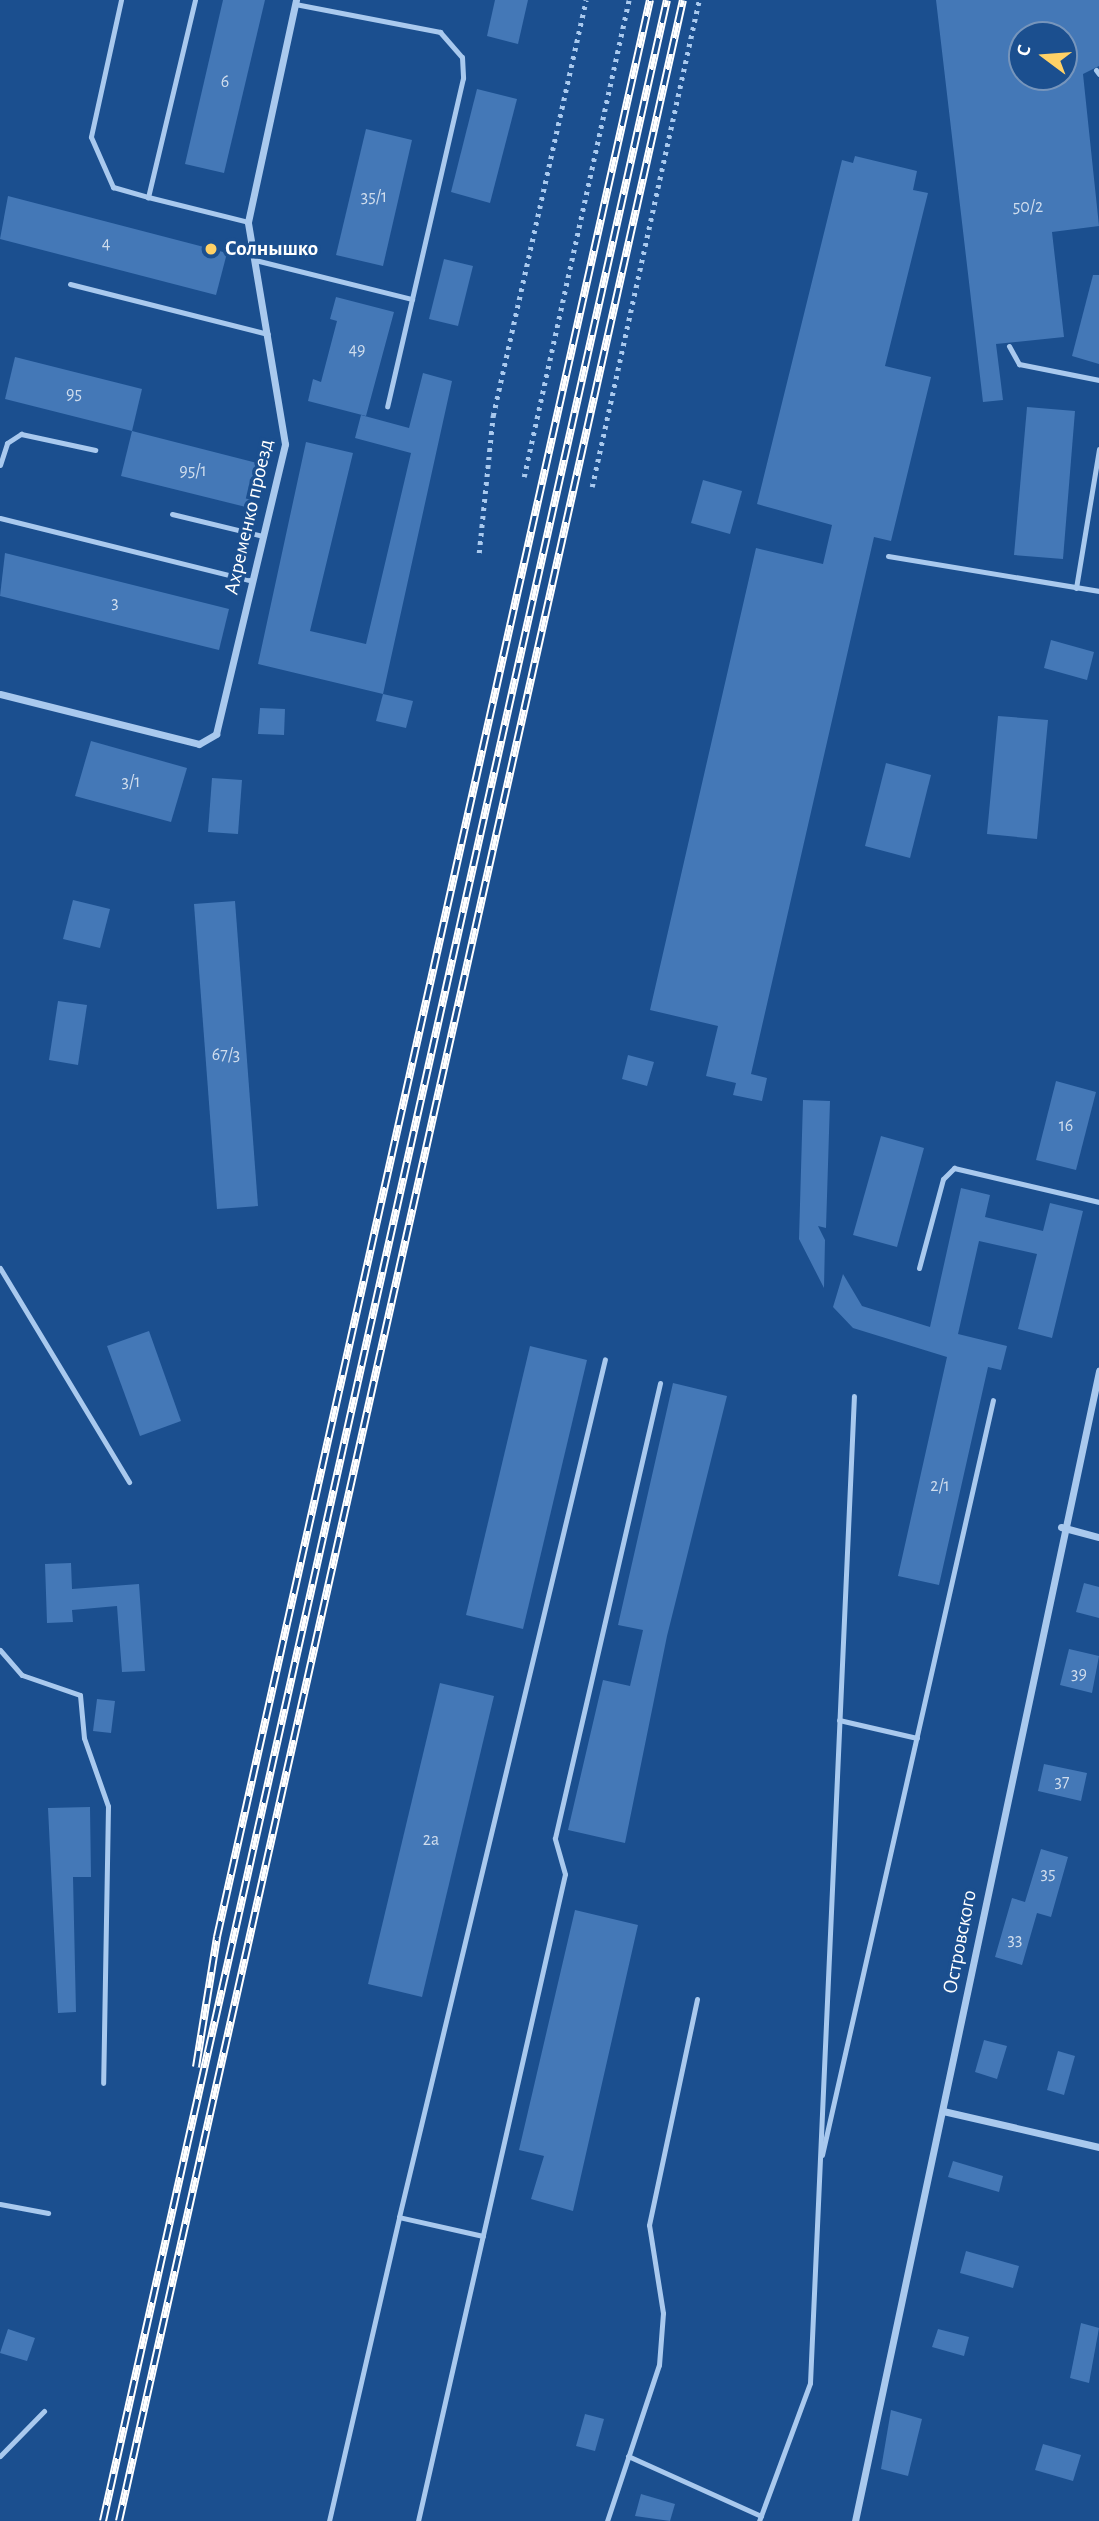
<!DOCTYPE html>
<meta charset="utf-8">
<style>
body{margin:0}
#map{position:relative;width:1099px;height:2521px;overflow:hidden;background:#1b4f8f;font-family:"Alegreya Sans",sans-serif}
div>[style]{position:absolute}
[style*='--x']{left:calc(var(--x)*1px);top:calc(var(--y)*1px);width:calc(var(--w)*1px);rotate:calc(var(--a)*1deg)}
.building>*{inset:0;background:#4478b7}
.path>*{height:4.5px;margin-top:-2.25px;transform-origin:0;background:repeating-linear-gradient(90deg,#a9c9ee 0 3.5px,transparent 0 8.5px)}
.service>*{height:5px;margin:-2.5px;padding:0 2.5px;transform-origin:2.5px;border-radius:2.5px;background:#a9c9ee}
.minor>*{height:7px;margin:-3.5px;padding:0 3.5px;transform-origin:3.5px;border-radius:3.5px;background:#a9c9ee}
.rail>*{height:8px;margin-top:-4px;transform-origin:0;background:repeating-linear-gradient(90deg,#1b4f8f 0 16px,#fff 0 32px);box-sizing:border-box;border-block:2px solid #fff}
.dots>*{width:19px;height:19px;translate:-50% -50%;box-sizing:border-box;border:4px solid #1b4f8f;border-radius:50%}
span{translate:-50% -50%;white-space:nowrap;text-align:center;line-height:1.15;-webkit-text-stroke:7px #1b4f8f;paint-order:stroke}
.number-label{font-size:18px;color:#d0dded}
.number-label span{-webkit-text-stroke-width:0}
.poi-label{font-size:21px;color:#fff;font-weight:700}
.left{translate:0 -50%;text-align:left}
.street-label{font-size:21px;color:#fff}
.north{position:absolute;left:1008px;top:21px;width:70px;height:70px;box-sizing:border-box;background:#1b4f8f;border:2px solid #7695bc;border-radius:50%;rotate:286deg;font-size:19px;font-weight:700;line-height:28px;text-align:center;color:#fff}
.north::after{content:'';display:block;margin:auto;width:24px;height:32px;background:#ffd166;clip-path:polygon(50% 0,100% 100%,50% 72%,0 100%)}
</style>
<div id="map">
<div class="building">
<div style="clip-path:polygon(223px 0,265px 0,224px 173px,185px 164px)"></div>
<div style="clip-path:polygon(495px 0,528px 0,518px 44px,487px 36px)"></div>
<div style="clip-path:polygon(evenodd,936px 0,1099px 0,1099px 66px,1083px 74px,1099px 226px,1052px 232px,1064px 337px,996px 344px,1003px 400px,983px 402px,936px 0,1022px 35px,1064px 35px,1064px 77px,1022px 77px,1022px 35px)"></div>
<div style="clip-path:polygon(477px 89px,517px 99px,490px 203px,451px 192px)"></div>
<div style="clip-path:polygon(366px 129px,412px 140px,383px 266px,336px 255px)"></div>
<div style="clip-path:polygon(855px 156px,917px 171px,913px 190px,928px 193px,885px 366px,931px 377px,891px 541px,874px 537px,751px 1074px,767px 1078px,762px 1101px,733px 1095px,736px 1083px,706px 1076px,718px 1026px,650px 1010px,756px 548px,823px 564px,832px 525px,757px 504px,842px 160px,853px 163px)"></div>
<div style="clip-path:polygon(8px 196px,227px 253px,216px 295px,0 239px)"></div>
<div style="clip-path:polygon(444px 259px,473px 266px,458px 326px,429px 319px)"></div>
<div style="clip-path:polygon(1093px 275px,1099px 275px,1099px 364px,1072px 356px)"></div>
<div style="clip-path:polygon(336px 297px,394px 312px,366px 416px,308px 401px,313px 379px,321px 382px,337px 321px,330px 319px)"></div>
<div style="clip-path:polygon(15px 357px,142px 389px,132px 431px,5px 399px)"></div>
<div style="clip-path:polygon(423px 373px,452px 381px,383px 694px,258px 664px,306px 442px,353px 453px,310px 631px,366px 644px,411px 453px,355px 438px,361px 415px,409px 428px)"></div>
<div style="clip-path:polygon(1027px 407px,1075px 411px,1063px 559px,1014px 555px)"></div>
<div style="clip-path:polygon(132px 431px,265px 465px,254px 509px,121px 476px)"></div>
<div style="clip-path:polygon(703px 480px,742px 491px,730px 534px,691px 523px)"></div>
<div style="clip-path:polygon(5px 553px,229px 609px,219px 650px,0 596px)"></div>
<div style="clip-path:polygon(1051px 640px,1094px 652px,1087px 680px,1044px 668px)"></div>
<div style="clip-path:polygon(383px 694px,413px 701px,406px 728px,376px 721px)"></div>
<div style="clip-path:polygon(260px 708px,285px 709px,284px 735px,258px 734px)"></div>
<div style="clip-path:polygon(998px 716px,1048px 720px,1037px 839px,987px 834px)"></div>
<div style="clip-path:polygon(91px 741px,187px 768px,171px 822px,75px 796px)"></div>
<div style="clip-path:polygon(886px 763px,931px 775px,910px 858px,865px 846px)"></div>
<div style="clip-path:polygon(212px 778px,242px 780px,238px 834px,208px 832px)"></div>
<div style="clip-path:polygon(73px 900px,110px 909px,100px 948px,63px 939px)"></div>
<div style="clip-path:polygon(235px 901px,258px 1206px,217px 1209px,194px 904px)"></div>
<div style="clip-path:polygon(58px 1001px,87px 1005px,78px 1065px,49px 1060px)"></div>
<div style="clip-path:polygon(628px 1055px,654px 1062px,647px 1086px,622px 1079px)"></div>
<div style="clip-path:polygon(1056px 1081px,1096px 1092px,1076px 1170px,1036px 1160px)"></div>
<div style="clip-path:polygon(803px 1100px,830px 1101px,826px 1228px,818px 1226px,825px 1240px,824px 1288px,799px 1239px)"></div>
<div style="clip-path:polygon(881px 1136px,924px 1148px,897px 1247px,853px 1235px)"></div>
<div style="clip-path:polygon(961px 1188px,990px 1195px,985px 1217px,1043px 1231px,1050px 1203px,1083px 1211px,1052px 1338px,1018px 1329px,1037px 1254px,979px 1241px,958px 1334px,1007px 1346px,1001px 1370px,988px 1367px,939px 1585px,898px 1576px,947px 1357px,853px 1328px,833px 1307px,843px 1274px,862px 1306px,930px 1327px)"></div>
<div style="clip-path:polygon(149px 1331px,181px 1421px,140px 1436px,107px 1346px)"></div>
<div style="clip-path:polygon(530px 1346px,587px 1360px,523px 1629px,466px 1615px)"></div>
<div style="clip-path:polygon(673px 1383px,727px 1396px,667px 1636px,625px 1843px,568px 1830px,603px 1680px,630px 1686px,643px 1630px,618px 1625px)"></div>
<div style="clip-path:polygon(71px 1563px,72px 1589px,139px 1584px,145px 1671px,122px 1672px,117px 1606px,72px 1610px,73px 1622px,47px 1623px,45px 1564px)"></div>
<div style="clip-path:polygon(1084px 1583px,1099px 1587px,1099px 1618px,1076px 1612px)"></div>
<div style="clip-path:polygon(1069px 1649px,1099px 1656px,1092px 1693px,1060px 1685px)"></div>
<div style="clip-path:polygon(440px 1683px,494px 1696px,422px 1997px,368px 1984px)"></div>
<div style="clip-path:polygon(97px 1699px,115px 1701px,111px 1733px,93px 1731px)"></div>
<div style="clip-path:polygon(1044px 1764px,1087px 1773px,1081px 1801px,1038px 1791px)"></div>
<div style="clip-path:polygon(90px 1807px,91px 1877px,73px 1877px,76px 2012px,58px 2013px,48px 1808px)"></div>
<div style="clip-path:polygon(1041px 1849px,1068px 1857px,1051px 1917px,1037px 1913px,1022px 1965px,995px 1957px,1012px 1898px,1025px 1902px)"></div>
<div style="clip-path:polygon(575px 1910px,638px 1925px,573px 2211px,531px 2199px,544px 2156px,519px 2150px)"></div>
<div style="clip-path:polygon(984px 2040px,1007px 2046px,997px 2079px,975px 2072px)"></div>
<div style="clip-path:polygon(1058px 2051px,1075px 2056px,1064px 2095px,1047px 2090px)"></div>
<div style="clip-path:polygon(953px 2161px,1003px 2176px,999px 2192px,948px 2177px)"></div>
<div style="clip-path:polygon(966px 2251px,1019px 2266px,1013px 2288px,960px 2273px)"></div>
<div style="clip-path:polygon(1081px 2323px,1099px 2328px,1089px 2383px,1070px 2378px)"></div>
<div style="clip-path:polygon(8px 2329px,35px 2338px,27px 2361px,0 2353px)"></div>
<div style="clip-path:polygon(938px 2329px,969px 2337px,964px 2356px,932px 2347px)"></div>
<div style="clip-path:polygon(891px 2410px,922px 2419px,908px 2476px,881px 2469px)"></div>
<div style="clip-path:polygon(585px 2414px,604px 2419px,595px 2451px,576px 2446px)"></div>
<div style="clip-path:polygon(1043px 2444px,1081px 2455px,1073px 2481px,1035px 2470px)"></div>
<div style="clip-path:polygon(641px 2494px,675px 2504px,670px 2521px,635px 2516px)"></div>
</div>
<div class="path">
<div style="--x:524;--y:477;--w:488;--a:-77.6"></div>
<div style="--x:592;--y:487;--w:499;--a:-77.6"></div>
<div style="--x:479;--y:553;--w:138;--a:-84.2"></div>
<div style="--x:493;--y:416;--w:426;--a:-77.4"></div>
</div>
<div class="service">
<div style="--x:121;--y:0;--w:140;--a:102.4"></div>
<div style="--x:91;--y:137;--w:55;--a:66.3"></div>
<div style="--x:113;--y:187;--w:36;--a:16"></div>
<div style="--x:195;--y:0;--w:203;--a:103.4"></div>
<div style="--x:148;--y:197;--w:103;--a:14"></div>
<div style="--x:295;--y:4;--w:148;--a:10.9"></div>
<div style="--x:440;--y:32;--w:33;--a:49"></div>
<div style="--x:462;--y:57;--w:21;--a:87"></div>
<div style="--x:463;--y:78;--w:337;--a:103"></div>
<div style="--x:1096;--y:70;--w:5;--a:53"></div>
<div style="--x:255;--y:260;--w:162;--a:14"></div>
<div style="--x:70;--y:284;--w:204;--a:14.2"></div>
<div style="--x:1009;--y:346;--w:21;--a:61"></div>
<div style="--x:1019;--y:364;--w:82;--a:11.3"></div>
<div style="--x:0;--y:465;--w:23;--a:-72"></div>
<div style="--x:7;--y:443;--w:17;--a:-33"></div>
<div style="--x:21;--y:434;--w:76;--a:12.2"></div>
<div style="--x:172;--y:514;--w:94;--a:13.6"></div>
<div style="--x:0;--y:518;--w:260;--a:14"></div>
<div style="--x:888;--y:556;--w:214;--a:9.4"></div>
<div style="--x:1076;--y:588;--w:141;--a:-80.6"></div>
<div style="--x:0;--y:1268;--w:250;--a:58.9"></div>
<div style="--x:919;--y:1268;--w:92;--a:-74.9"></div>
<div style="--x:943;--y:1179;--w:16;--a:-45"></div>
<div style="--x:954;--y:1168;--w:149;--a:13.2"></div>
<div style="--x:0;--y:1650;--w:33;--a:49"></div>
<div style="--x:22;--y:1675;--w:61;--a:19"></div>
<div style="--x:80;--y:1695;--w:43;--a:84.7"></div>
<div style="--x:84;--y:1738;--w:72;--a:70.6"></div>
<div style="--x:108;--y:1806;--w:277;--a:91"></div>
<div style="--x:839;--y:1720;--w:80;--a:13"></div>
<div style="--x:822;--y:2155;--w:774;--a:-77.24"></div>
<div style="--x:0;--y:2204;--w:49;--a:10.6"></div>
<div style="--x:483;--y:2236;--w:86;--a:-167.3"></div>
<div style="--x:399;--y:2217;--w:882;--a:-76.5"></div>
<div style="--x:0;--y:2456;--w:63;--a:-45.6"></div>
<div style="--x:628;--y:2456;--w:146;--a:24.3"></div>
<div style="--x:329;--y:2521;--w:312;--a:-77"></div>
<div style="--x:418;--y:2521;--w:663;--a:-77.2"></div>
<div style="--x:565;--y:1874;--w:37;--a:-106"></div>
<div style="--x:555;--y:1838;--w:467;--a:-77"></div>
<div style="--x:607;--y:2521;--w:164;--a:-71.6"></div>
<div style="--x:659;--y:2365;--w:52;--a:-85.6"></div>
<div style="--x:663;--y:2313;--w:89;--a:-99"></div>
<div style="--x:649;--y:2225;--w:231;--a:-78"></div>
<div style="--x:759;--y:2521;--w:147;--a:-69.7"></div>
<div style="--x:810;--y:2383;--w:988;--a:-87.45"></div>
</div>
<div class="minor">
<div style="--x:0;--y:694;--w:205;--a:14.1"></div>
<div style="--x:199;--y:744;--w:20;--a:-30"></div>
<div style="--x:216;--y:734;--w:298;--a:-76.6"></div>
<div style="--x:285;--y:444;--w:225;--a:-99.5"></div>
<div style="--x:248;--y:222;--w:227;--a:-77.8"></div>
<div style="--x:1061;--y:1527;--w:39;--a:15"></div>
<div style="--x:943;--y:2111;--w:160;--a:13"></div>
<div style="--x:855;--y:2521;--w:1176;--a:-78.02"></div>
</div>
<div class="rail">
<div style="--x:196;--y:2067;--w:132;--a:-80.8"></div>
<div style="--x:217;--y:1937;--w:1985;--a:-77.4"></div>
<div style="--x:103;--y:2521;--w:2583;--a:-77.39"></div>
<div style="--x:119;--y:2521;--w:2583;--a:-77.39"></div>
</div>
<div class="dots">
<div style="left:211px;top:249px;background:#ffd166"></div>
</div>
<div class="number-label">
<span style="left:225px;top:82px">6</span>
<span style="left:374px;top:197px">35/1</span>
<span style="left:1028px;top:207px">50/2</span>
<span style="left:106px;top:244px">4</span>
<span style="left:357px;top:350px">49</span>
<span style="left:74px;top:394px">95</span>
<span style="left:193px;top:471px">95/1</span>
<span style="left:115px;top:603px">3</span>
<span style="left:131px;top:782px">3/1</span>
<span style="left:226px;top:1055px">67/3</span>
<span style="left:1066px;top:1126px">16</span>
<span style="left:940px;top:1486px">2/1</span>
<span style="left:1079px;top:1674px">39</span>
<span style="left:1062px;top:1782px">37</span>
<span style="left:431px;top:1840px">2а</span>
<span style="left:1048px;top:1874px">35</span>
<span style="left:1015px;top:1940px">33</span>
</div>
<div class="poi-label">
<span class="left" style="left:225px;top:249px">Солнышко</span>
</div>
<div class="street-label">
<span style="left:249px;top:517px;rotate:-77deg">Ахременко проезд</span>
<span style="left:960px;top:1942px;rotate:-79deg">Островского</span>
</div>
<div class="north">С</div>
</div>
